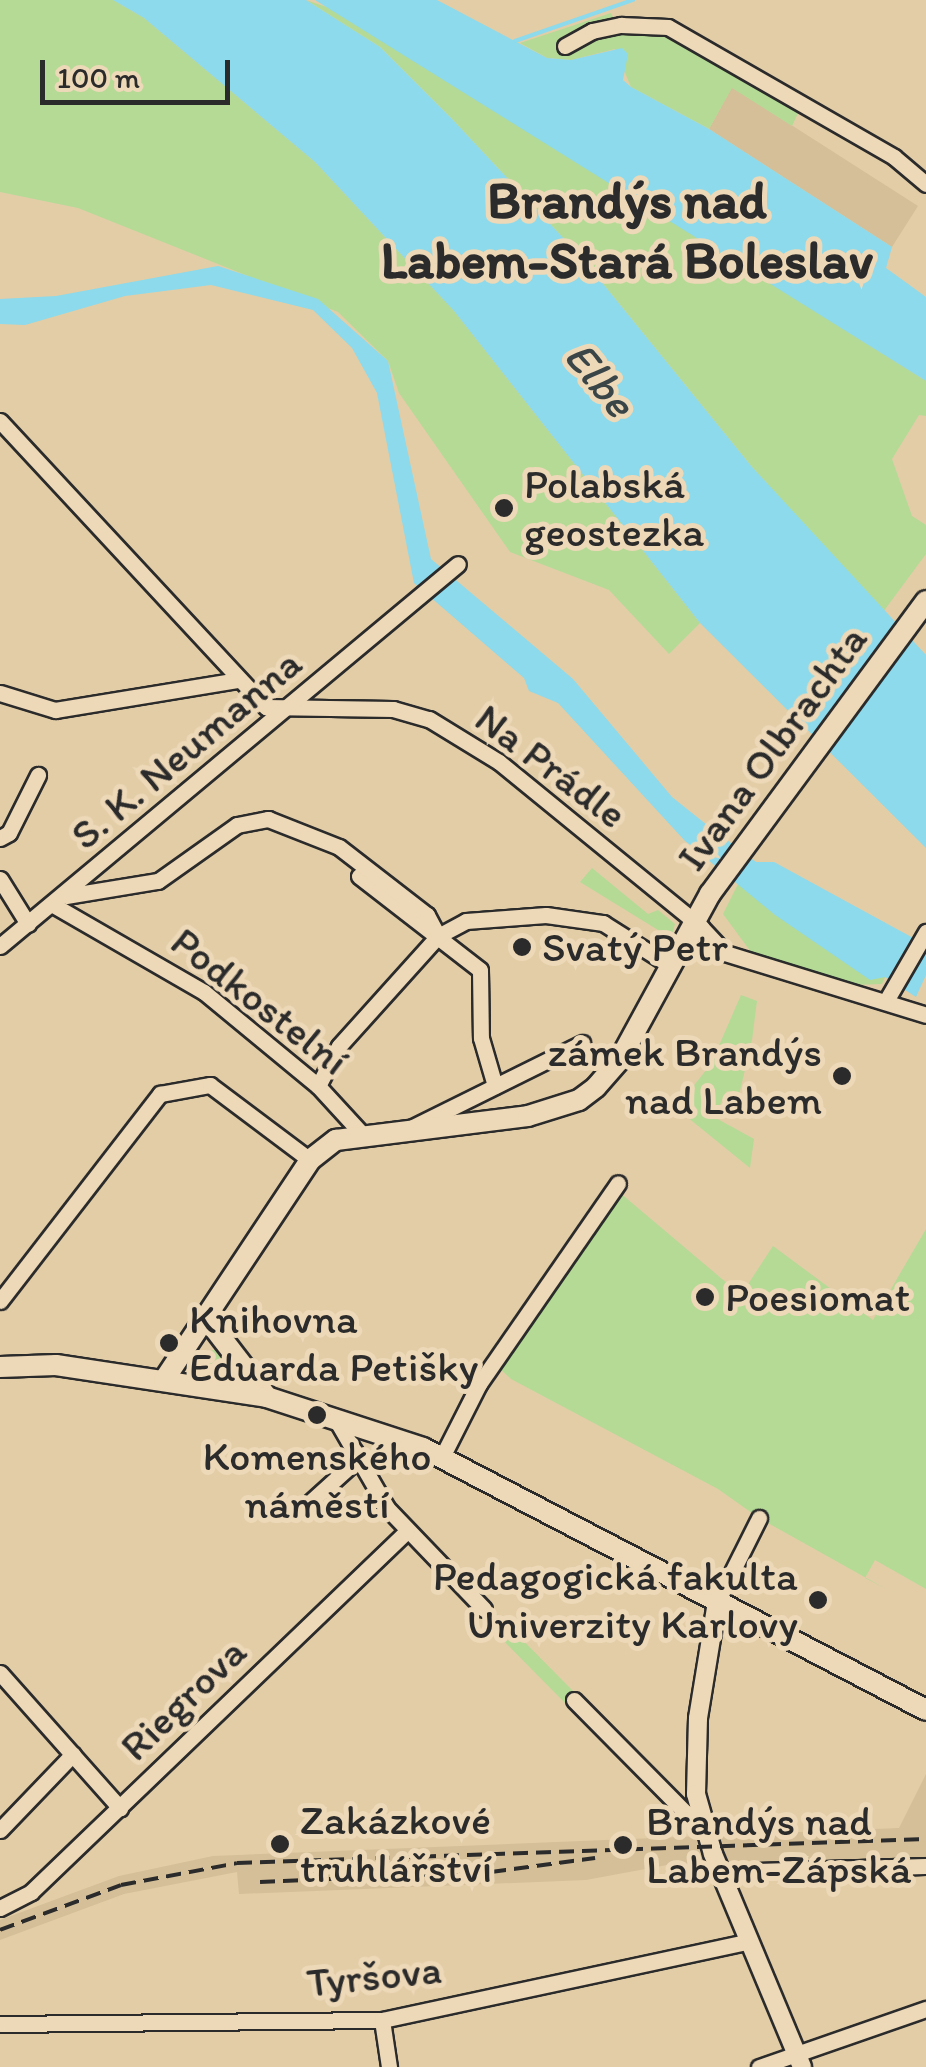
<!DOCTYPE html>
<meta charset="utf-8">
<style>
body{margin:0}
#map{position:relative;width:926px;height:2067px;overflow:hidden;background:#e2cda7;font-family:Itim,sans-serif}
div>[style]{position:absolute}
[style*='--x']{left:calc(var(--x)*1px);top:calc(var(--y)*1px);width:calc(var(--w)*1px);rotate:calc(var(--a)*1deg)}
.built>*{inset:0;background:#d4bf98}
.green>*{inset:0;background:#b4da96}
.water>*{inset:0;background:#8cdaeb}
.stream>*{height:4px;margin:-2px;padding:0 2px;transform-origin:2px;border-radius:2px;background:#8cdaeb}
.roads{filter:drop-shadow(2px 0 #2b2b2b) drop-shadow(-2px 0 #2b2b2b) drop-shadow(0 2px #2b2b2b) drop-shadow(0 -2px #2b2b2b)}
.minor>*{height:15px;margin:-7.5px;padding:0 7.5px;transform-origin:7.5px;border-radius:7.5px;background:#edd8b7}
.tertiary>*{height:18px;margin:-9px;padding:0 9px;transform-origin:9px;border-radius:9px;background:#edd8b7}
.secondary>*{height:20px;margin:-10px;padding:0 10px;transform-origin:10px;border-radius:10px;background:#edd8b7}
.rail>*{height:4px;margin-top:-2px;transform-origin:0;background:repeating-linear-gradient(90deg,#2b2b2b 0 15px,transparent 0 23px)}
.dots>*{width:28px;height:28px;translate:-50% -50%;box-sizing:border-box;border:5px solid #edd8b7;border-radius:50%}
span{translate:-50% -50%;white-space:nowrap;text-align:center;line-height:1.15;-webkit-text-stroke:10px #edd8b7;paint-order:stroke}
.poi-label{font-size:42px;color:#2b2b2b}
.left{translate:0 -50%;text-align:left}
.right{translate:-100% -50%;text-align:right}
.street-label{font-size:42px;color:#2b2b2b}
.water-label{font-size:45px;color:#3a4548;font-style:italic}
.district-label{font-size:52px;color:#2b2b2b;font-weight:700}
.scale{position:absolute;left:40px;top:60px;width:190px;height:45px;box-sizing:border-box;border:5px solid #2b2b2b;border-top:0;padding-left:12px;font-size:30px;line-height:35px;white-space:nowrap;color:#2b2b2b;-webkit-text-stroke:8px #edd8b7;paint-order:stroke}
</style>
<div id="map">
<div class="built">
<div style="clip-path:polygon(732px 87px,918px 206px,892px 247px,709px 129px)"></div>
<div style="clip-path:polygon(926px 1774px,926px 1859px,667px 1865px,586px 1880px,239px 1894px,237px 1872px,124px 1894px,0 1940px,0 1920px,119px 1876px,213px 1856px,899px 1828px)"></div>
</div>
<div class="green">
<div style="clip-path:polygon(0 0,113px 0,144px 18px,315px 162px,454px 311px,700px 623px,669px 654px,609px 590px,510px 552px,399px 393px,388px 361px,338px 312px,78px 208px,0 192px)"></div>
<div style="clip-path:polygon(306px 0,335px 10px,926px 381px,926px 416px,919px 415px,892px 459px,912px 516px,926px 525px,926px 554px,883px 612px,752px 467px,582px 258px,452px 119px,380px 47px)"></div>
<div style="clip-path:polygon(611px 13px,619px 29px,664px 33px,799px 111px,792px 126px,732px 88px,709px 129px,631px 87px,615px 49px,571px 60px,547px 58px,520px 43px)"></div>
<div style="clip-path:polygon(592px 868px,648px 914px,658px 910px,675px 924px,671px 938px,580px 882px)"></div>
<div style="clip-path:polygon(739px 882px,775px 915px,885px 977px,882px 984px,853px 985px,751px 952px,723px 914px)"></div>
<div style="clip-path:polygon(741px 995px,757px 1001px,752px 1040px,739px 1095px,727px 1091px,714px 1117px,754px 1139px,750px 1168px,676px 1108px,711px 1064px)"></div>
<div style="clip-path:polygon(619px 1192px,741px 1295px,773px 1246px,873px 1320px,926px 1229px,926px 1589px,875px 1560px,865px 1578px,886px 1589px,759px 1518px,718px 1489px,511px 1379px,498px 1367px)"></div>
<div style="clip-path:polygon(217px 1349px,221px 1351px,242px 1380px,207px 1374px,204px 1353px)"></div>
<div style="clip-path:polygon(492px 1609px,577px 1695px,567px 1705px,482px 1619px)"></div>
</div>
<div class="water">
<div style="clip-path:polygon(113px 0,306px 0,380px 47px,452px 119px,582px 258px,752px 467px,926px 655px,926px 848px,700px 623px,454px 311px,315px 162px,144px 18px)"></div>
<div style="clip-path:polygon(315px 0,437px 0,547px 58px,571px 60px,622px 48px,628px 54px,623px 80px,631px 87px,709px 129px,892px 247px,886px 268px,926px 297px,926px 381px)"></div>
<div style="clip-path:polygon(218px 266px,318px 299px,388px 361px,431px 559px,573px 679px,672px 797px,707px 825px,756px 862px,774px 862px,926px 945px,926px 975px,916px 997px,885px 977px,870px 980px,775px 915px,685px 841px,558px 703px,529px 691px,524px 678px,414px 583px,377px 393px,352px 348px,313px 310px,211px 285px,125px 296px,25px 325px,0 324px,0 299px,56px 296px)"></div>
</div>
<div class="stream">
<div style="--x:515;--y:41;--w:125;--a:-19.2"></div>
</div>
<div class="roads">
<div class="minor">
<div style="--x:565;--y:46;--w:31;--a:-29"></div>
<div style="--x:592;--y:31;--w:30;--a:-12"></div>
<div style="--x:621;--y:25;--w:47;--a:2.4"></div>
<div style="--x:668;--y:27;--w:261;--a:29.9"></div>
<div style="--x:894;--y:157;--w:42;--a:40.2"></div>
<div style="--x:0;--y:421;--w:391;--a:47.1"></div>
<div style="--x:266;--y:707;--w:127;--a:0.9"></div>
<div style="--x:393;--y:709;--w:37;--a:16"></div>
<div style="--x:429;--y:719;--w:82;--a:31.6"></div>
<div style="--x:499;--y:762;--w:261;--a:39.2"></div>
<div style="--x:701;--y:927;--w:35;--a:47"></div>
<div style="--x:0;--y:693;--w:58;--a:17.2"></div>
<div style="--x:55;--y:710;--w:186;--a:-9.3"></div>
<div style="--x:0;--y:838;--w:10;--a:-29"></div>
<div style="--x:9;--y:833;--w:65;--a:-63.4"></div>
<div style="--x:359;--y:876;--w:153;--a:37.8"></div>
<div style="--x:480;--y:970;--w:68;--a:89.2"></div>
<div style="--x:481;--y:1038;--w:50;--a:73.7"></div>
<div style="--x:0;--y:879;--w:53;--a:58.1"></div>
<div style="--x:66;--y:896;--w:93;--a:-9.3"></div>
<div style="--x:158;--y:881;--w:97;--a:-35.3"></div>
<div style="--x:237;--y:825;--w:32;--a:-11"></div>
<div style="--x:268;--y:819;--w:76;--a:21.5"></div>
<div style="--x:339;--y:847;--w:111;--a:37.7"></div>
<div style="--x:427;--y:915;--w:24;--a:62"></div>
<div style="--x:55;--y:906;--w:172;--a:30"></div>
<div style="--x:204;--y:992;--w:148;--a:39.5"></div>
<div style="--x:318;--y:1086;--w:64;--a:47.5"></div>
<div style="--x:0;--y:946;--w:596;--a:-39.83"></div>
<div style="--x:680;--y:948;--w:45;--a:6.3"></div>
<div style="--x:725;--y:953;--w:210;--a:17.1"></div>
<div style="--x:886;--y:1001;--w:80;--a:-59.9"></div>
<div style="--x:318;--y:1086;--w:45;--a:-62.3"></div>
<div style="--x:339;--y:1046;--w:148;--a:-48"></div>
<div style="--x:438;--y:936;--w:32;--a:-28"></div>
<div style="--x:466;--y:921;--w:80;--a:-4.3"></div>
<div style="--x:546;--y:915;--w:58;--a:8"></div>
<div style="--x:603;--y:923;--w:80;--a:32.3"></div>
<div style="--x:413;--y:1127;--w:189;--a:-26.4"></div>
<div style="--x:0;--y:1301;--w:262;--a:-52.3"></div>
<div style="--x:160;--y:1094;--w:51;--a:-10.2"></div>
<div style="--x:210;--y:1085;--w:125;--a:36.9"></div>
<div style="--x:338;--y:1423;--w:98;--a:60"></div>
<div style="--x:387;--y:1508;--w:140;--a:46.2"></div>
<div style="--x:443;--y:1455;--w:80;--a:-63.1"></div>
<div style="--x:479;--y:1384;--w:244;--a:-55.3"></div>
<div style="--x:308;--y:1504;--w:57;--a:-42.1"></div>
<div style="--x:350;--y:1466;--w:15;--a:-70"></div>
<div style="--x:717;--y:1602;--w:94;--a:-63.4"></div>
<div style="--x:0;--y:1673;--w:181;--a:48.4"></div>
<div style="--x:574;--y:1700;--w:159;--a:45.3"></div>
<div style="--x:686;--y:1813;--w:17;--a:17"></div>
<div style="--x:0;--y:1830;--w:105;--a:-46.2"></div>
<div style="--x:721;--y:1872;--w:205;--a:-1.7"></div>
<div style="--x:0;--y:1908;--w:35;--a:-27"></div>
<div style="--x:31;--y:1892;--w:521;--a:-43.83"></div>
<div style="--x:382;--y:2020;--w:48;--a:81.5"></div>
<div style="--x:0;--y:2024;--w:382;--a:-0.6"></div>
<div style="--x:382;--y:2020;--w:375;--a:-12.1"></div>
<div style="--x:759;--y:2067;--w:177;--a:-19.2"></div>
</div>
<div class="tertiary">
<div style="--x:717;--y:1602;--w:118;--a:99.3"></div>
<div style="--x:698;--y:1718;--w:76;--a:91.5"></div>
<div style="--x:696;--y:1794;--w:62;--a:74.2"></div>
<div style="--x:713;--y:1854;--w:231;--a:67.3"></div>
</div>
<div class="secondary">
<div style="--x:207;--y:1319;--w:98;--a:52.4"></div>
<div style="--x:0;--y:1367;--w:56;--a:-2"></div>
<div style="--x:56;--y:1365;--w:213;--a:8.6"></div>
<div style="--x:267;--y:1397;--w:164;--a:18.1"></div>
<div style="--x:423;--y:1448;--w:567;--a:27.51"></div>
<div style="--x:164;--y:1380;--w:264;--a:-56.4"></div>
<div style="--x:310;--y:1160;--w:33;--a:-38"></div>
<div style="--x:336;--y:1140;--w:193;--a:-7.1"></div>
<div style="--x:528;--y:1116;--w:53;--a:-17.4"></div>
<div style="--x:579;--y:1100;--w:21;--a:-37"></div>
<div style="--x:596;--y:1087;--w:37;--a:-49"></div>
<div style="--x:620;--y:1059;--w:188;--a:-61.4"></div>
<div style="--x:710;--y:894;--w:364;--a:-53.6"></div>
</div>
</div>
<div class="rail">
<div style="--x:260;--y:1882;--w:231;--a:-2.5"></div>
<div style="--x:491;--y:1872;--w:105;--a:-7.7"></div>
<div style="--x:0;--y:1930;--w:129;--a:-20.4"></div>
<div style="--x:121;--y:1885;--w:118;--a:-10.7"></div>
<div style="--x:237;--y:1863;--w:689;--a:-1.99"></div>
</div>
<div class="dots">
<div style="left:504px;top:508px;background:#2b2b2b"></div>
<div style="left:522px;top:947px;background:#2b2b2b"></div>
<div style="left:842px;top:1076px;background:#2b2b2b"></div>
<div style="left:705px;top:1297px;background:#2b2b2b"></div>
<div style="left:169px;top:1343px;background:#2b2b2b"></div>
<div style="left:317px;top:1415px;background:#2b2b2b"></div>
<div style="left:818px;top:1600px;background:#2b2b2b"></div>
<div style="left:280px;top:1844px;background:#2b2b2b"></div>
<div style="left:623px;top:1845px;background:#2b2b2b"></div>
</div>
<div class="poi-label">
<span class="left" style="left:524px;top:508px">Polabská<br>geostezka</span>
<span class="left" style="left:542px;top:947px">Svatý Petr</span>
<span class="right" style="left:822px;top:1076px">zámek Brandýs<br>nad Labem</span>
<span class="left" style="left:725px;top:1297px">Poesiomat</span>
<span class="left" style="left:189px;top:1343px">Knihovna<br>Eduarda Petišky</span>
<span style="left:317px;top:1480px">Komenského<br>náměstí</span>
<span class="right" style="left:798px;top:1600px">Pedagogická fakulta<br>Univerzity Karlovy</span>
<span class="left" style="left:300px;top:1844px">Zakázkové<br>truhlářství</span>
<span class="left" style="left:646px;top:1845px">Brandýs nad<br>Labem-Zápská</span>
</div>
<div class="street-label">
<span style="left:772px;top:748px;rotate:-54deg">Ivana Olbrachta</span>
<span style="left:186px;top:749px;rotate:-40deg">S. K. Neumanna</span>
<span style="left:551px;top:766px;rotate:37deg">Na Prádle</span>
<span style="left:260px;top:1001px;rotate:38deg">Podkostelní</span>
<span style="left:183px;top:1699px;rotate:-44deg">Riegrova</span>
<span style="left:374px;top:1976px;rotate:-6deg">Tyršova</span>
</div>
<div class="water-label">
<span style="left:600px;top:379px;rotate:51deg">Elbe</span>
</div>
<div class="district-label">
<span style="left:627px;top:231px">Brandýs nad<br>Labem-Stará Boleslav</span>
</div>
<div class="scale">100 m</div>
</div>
